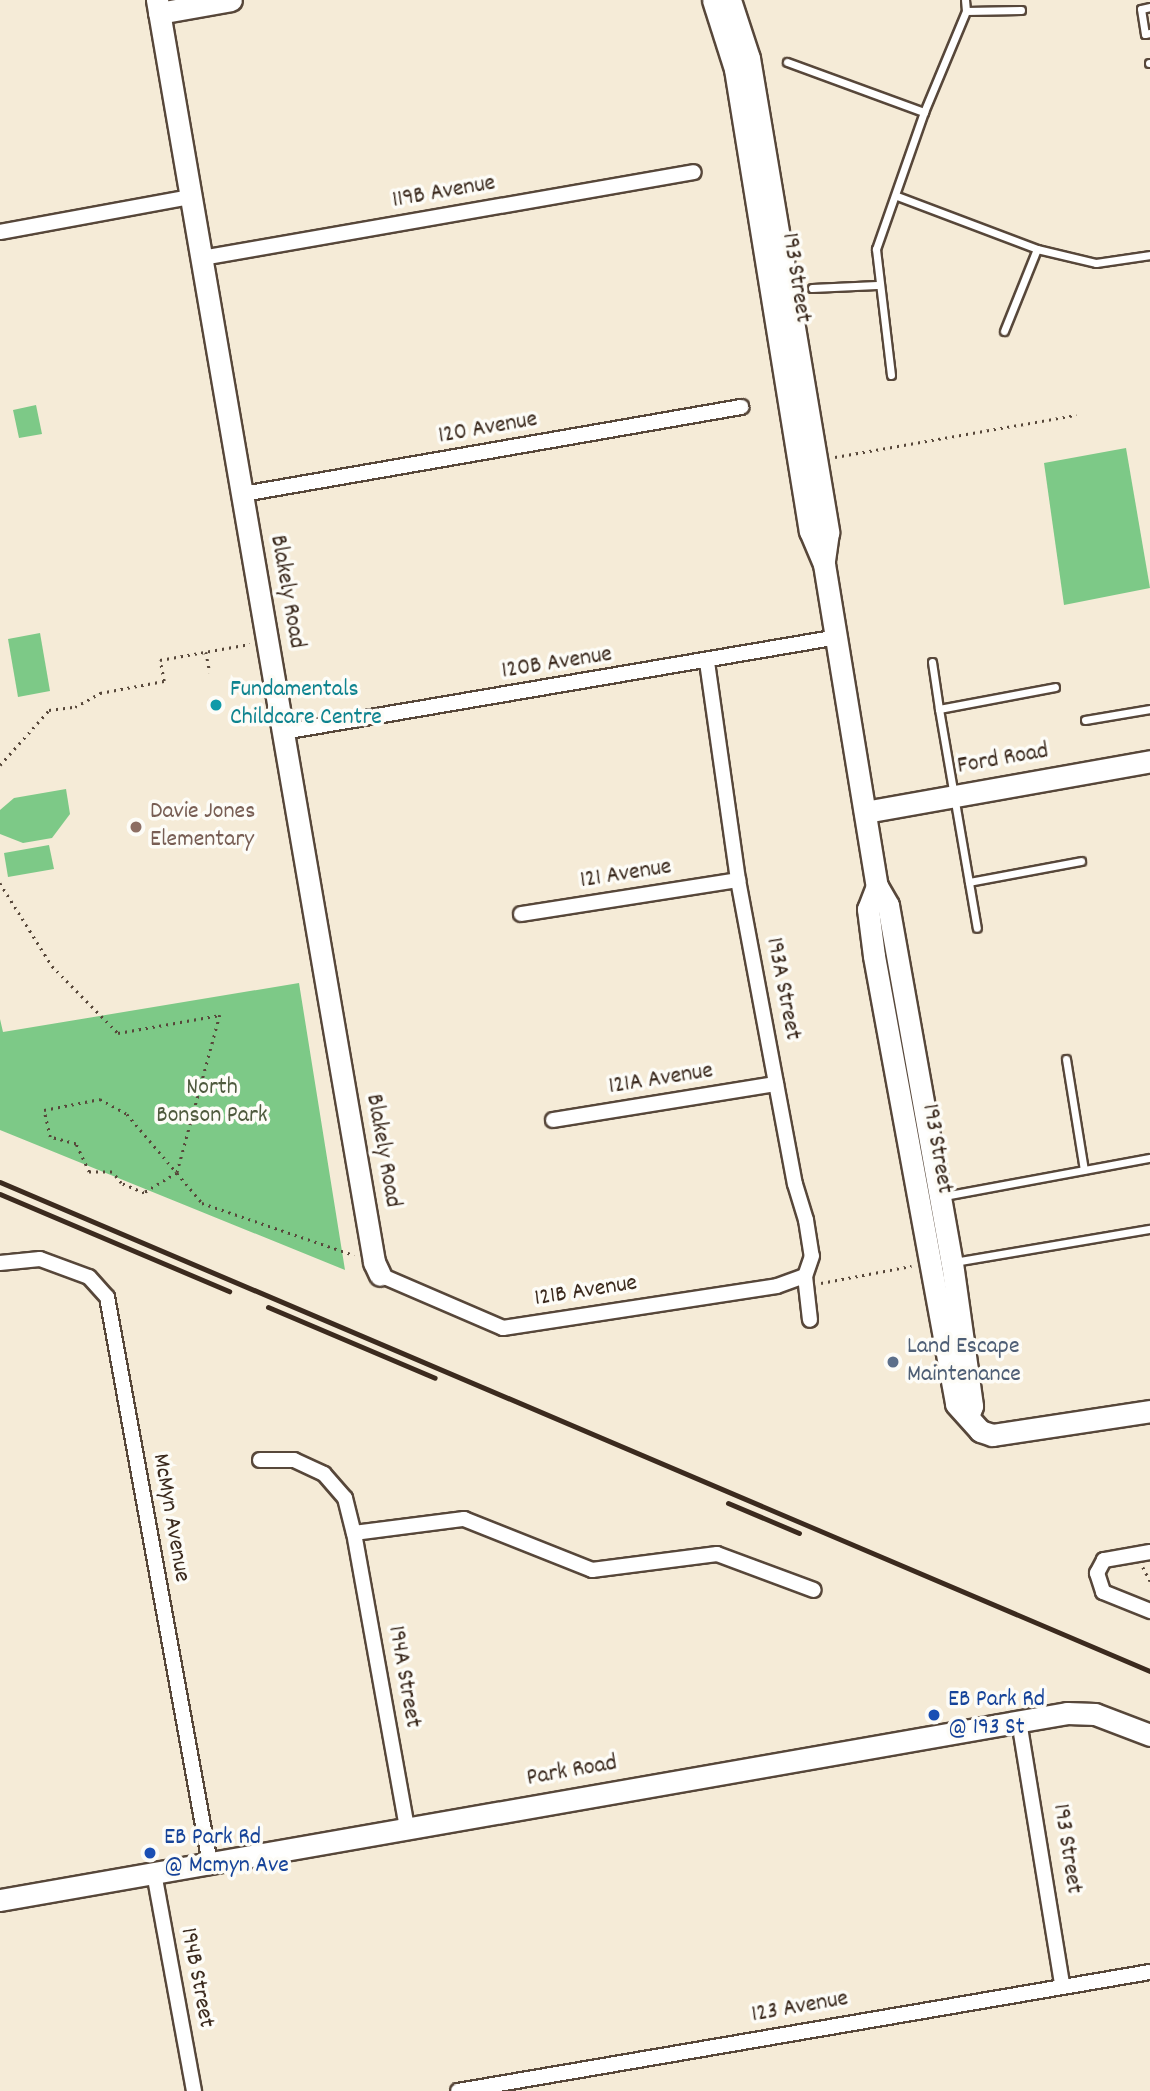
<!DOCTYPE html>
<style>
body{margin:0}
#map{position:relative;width:1150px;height:2091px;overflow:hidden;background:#f5ebd7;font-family:Dekko,sans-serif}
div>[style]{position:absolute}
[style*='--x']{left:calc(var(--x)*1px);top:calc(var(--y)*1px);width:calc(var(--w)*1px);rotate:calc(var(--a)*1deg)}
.green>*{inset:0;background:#7dc987}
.path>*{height:2.5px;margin-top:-1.25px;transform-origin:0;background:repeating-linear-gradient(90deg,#57473a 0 2px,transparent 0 7px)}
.roads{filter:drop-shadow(2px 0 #57473a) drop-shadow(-2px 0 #57473a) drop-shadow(0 2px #57473a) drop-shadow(0 -2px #57473a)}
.lane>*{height:7px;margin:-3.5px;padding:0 3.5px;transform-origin:3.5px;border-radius:3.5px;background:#fff}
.street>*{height:14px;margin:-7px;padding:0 7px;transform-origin:7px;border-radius:7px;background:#fff}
.secondary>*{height:21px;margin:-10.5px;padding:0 10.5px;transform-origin:10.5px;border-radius:10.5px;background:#fff}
.rail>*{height:5px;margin:-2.5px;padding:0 2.5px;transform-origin:2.5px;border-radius:2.5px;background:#3b2a1e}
.dots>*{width:19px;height:19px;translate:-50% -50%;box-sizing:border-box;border:4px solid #fdfcf7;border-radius:50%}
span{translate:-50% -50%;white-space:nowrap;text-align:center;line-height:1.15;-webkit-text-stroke:7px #fdfcf7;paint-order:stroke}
.street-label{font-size:24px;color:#3b2a1e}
.culture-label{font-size:24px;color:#0d838f}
.left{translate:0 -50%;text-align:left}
.education-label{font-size:24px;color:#785e54}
.park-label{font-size:24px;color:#4f5a3e}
.service-label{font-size:24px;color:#4e5e75}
.transit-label{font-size:24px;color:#164399}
</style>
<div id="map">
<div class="green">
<div style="clip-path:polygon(36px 405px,42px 434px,19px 438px,13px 410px)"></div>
<div style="clip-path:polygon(1126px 448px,1150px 588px,1064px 605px,1044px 463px)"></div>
<div style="clip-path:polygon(40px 633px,50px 691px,18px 697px,8px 639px)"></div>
<div style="clip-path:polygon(66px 789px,70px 814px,52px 838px,23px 843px,0 834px,0 810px,14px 798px)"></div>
<div style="clip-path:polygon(49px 845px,54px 869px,8px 877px,4px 853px)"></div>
<div style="clip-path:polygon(299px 983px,345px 1270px,0 1130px,0 1019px,3px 1032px)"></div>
</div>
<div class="path">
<div style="--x:835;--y:457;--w:245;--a:-9.9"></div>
<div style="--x:206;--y:652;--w:21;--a:79"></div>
<div style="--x:0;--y:765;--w:74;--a:-48.3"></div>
<div style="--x:49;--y:710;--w:26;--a:-7"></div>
<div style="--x:75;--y:707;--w:29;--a:-29"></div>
<div style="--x:100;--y:693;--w:65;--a:-10.6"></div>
<div style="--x:164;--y:681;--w:21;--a:-101"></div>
<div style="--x:160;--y:660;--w:91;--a:-10.1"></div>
<div style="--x:0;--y:883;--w:98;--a:57.9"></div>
<div style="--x:52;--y:966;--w:94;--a:45.4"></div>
<div style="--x:118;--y:1033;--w:104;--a:-10"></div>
<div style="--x:220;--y:1015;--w:164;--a:105.2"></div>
<div style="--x:177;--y:1173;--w:39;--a:149"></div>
<div style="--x:144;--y:1193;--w:25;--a:-157"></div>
<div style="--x:121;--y:1183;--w:14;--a:-129"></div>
<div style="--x:112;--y:1172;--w:23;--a:180"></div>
<div style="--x:89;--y:1172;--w:31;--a:-115"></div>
<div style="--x:76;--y:1144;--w:27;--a:-165"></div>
<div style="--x:50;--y:1137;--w:28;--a:-103"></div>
<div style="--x:44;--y:1110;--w:57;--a:-11.1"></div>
<div style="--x:100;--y:1099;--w:31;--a:29"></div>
<div style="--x:127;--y:1114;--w:77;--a:49.7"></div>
<div style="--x:177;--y:1173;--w:39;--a:50"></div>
<div style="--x:202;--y:1203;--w:161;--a:18.9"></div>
<div style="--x:821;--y:1283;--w:92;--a:-10.7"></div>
<div style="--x:1143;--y:1567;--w:16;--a:63"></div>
</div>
<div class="roads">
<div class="lane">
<div style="--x:1150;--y:7;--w:9;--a:167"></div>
<div style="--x:1141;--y:9;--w:25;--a:81"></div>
<div style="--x:1145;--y:34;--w:5;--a:-11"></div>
<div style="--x:966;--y:11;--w:55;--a:-1"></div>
<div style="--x:787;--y:62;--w:146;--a:20.1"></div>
<div style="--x:1149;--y:63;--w:1;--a:0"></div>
<div style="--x:897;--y:196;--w:150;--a:20.7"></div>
<div style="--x:1037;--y:249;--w:61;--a:13.3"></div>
<div style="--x:1096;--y:263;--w:55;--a:-8.4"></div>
<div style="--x:812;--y:288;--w:65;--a:-2.6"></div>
<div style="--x:1004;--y:331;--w:88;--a:-68.1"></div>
<div style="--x:891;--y:375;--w:127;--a:-96.8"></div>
<div style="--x:876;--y:249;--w:145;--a:-70.7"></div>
<div style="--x:924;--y:112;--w:109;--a:-67.4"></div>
<div style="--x:966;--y:11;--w:11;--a:-95"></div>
<div style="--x:932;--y:662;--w:48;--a:81.5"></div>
<div style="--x:939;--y:709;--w:118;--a:-10.7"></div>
<div style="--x:939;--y:709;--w:222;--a:80.2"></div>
<div style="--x:1085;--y:720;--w:66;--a:-9.6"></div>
<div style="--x:969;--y:882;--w:114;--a:-10.6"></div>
<div style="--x:1066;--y:1059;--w:112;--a:80.8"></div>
<div style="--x:944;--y:1196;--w:209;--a:-10.5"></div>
<div style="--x:954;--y:1262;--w:199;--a:-9.6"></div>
</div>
<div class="street">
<div style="--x:0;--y:232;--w:194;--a:-10.4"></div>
<div style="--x:202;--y:258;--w:499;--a:-9.9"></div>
<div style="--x:243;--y:494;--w:506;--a:-9.91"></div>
<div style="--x:707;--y:662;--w:220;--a:81.9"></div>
<div style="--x:738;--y:880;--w:309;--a:79.4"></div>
<div style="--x:795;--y:1184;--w:38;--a:73"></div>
<div style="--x:806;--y:1220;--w:36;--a:81"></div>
<div style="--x:812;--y:1256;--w:21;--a:109"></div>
<div style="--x:805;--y:1276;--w:44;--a:83.5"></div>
<div style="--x:283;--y:732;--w:563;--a:-9.71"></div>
<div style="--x:521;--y:914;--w:220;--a:-8.9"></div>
<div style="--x:553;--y:1120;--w:226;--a:-9.2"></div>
<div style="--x:0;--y:1263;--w:40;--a:-5.7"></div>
<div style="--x:40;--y:1259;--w:52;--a:20.2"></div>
<div style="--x:89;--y:1277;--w:27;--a:48"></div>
<div style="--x:107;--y:1297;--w:576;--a:79.7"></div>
<div style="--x:380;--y:1275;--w:134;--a:23.3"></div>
<div style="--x:503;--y:1328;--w:277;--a:-8.7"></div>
<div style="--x:777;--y:1286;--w:30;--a:-20"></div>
<div style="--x:260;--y:1460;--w:34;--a:0"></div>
<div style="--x:294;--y:1460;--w:33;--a:25"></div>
<div style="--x:324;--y:1474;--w:32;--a:49"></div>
<div style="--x:345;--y:1498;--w:36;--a:76"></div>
<div style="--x:354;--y:1533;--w:111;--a:-7.3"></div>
<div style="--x:464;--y:1519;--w:138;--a:21.7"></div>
<div style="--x:592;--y:1570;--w:126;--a:-7.3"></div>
<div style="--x:717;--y:1554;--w:103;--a:20.4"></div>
<div style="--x:354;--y:1533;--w:300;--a:79.8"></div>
<div style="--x:1150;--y:1552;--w:47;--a:170.1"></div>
<div style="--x:1104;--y:1560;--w:15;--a:118"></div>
<div style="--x:1097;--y:1573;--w:20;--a:72"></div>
<div style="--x:1103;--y:1592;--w:51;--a:22"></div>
<div style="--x:1019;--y:1721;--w:267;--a:80.7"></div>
<div style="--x:154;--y:1873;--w:222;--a:79.6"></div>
<div style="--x:458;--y:2091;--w:702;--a:-9.76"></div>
</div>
<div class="secondary">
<div style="--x:157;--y:0;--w:1281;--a:80.24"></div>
<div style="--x:374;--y:1262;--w:14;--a:65"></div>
<div style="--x:713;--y:0;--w:72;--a:72.3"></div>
<div style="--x:735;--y:69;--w:468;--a:80.8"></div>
<div style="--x:810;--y:531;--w:36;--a:67"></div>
<div style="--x:824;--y:564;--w:326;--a:80.7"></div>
<div style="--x:877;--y:886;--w:22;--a:60"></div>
<div style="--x:888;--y:905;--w:364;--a:79.9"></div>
<div style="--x:952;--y:1263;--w:144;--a:82"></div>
<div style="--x:972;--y:1406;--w:11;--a:112"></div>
<div style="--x:730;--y:0;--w:61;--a:71.9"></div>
<div style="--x:749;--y:58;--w:481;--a:80.5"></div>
<div style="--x:828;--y:532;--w:30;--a:98"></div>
<div style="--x:159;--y:13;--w:73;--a:-10.2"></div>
<div style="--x:865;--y:812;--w:290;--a:-10.1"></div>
<div style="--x:877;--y:886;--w:25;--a:111"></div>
<div style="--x:868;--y:909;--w:47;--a:82.7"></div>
<div style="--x:874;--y:956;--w:455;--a:79.6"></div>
<div style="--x:956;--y:1404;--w:36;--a:48"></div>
<div style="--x:980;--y:1431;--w:13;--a:18"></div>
<div style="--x:992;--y:1435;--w:160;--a:-8.6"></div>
<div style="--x:0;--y:1900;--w:1083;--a:-9.94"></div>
<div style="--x:1067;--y:1713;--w:28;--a:2"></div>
<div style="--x:1095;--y:1714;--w:59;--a:20.9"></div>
</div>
</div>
<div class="rail">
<div style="--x:0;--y:1182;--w:1250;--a:23.04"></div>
<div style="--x:0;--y:1194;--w:249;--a:23"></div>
<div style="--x:268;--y:1307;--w:181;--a:23"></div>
<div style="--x:728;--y:1503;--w:77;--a:22.9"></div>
</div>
<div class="dots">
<div style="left:216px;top:705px;background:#0f9aa8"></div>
<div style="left:136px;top:827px;background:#8d6e63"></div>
<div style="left:893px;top:1362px;background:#5c6f8a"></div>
<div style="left:934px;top:1715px;background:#1a4fb4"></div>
<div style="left:150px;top:1853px;background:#1a4fb4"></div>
</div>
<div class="street-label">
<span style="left:444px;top:193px;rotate:-10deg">119B Avenue</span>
<span style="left:795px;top:278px;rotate:81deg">193 Street</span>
<span style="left:488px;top:429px;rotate:-10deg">120 Avenue</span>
<span style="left:286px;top:592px;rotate:80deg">Blakely Road</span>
<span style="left:557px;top:664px;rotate:-9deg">120B Avenue</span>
<span style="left:1003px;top:760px;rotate:-10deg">Ford Road</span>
<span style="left:626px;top:875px;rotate:-9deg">121 Avenue</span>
<span style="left:782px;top:989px;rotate:79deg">193A Street</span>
<span style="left:661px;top:1080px;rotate:-9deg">121A Avenue</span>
<span style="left:936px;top:1149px;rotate:80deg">193 Street</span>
<span style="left:382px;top:1151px;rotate:80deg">Blakely Road</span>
<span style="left:586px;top:1292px;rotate:-9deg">121B Avenue</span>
<span style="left:170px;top:1518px;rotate:80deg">McMyn Avenue</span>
<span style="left:403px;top:1677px;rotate:80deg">194A Street</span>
<span style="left:572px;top:1772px;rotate:-10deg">Park Road</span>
<span style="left:1066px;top:1849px;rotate:81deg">193 Street</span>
<span style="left:196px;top:1978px;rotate:79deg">194B Street</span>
<span style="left:800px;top:2008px;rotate:-10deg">123 Avenue</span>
</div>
<div class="culture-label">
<span class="left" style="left:230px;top:705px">Fundamentals<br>Childcare Centre</span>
</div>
<div class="education-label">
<span class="left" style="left:150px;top:827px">Davie Jones<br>Elementary</span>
</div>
<div class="park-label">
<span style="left:212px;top:1103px">North<br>Bonson Park</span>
</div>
<div class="service-label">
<span class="left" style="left:907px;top:1362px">Land Escape<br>Maintenance</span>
</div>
<div class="transit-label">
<span class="left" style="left:948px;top:1715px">EB Park Rd<br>@ 193 St</span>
<span class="left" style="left:164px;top:1853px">EB Park Rd<br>@ Mcmyn Ave</span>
</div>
</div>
